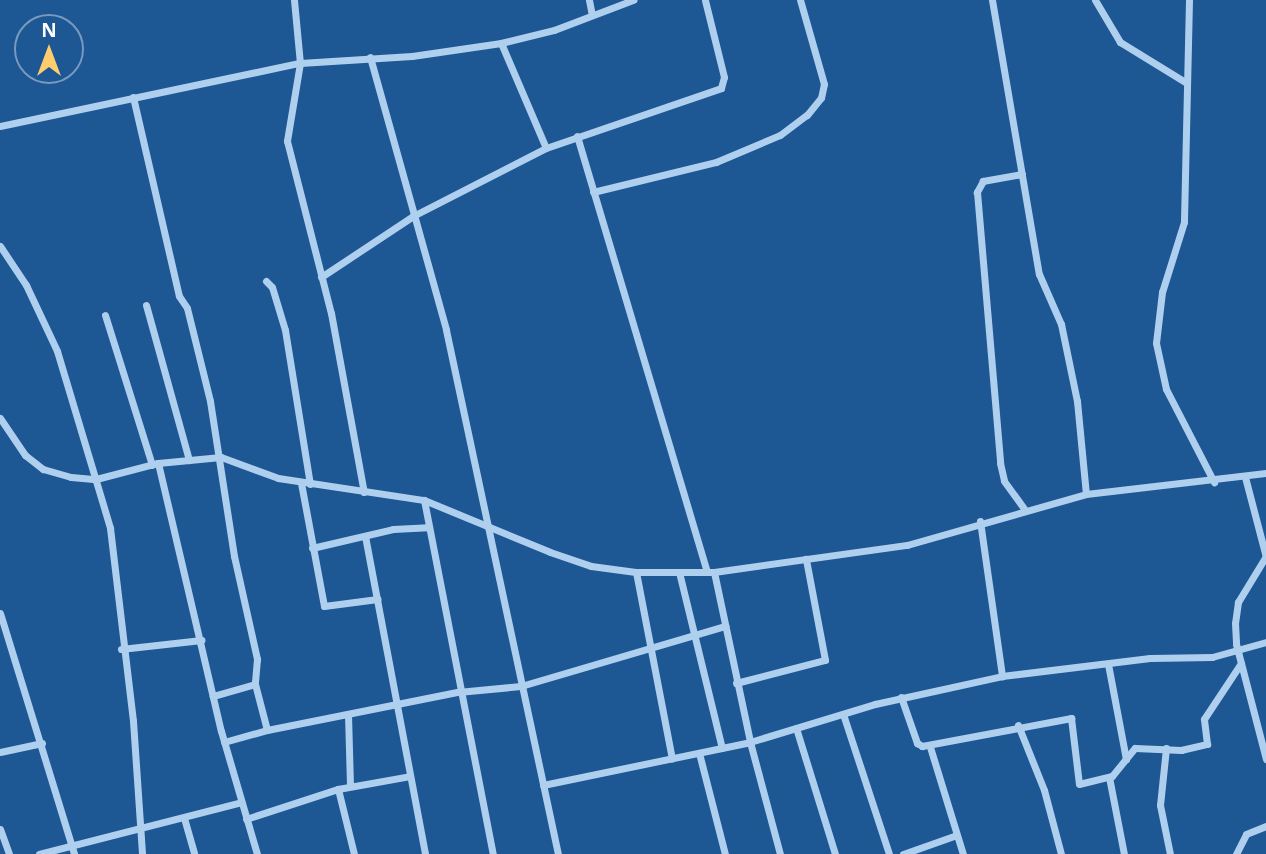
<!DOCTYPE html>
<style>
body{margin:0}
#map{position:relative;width:1266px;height:854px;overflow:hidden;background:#1d5794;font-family:"Open Sans",sans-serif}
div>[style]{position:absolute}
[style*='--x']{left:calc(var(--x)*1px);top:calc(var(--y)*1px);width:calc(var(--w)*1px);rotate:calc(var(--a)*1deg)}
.minor>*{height:7px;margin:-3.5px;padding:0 3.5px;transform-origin:3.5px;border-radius:3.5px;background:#afcfef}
span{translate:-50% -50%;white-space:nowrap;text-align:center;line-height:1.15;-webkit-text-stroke:6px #1d5794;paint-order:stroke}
.north{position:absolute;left:14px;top:14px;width:70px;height:70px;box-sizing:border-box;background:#1d5794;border:2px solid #779abf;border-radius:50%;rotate:0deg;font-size:19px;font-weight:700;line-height:28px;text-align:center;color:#fff}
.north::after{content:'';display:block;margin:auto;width:24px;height:32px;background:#fecd6e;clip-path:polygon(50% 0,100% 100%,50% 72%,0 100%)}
</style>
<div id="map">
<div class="minor">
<div style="--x:294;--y:0;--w:63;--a:84.6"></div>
<div style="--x:300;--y:63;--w:79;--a:99.5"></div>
<div style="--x:287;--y:141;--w:178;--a:75.7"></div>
<div style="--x:331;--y:313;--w:182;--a:79.6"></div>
<div style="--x:589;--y:0;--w:15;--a:79"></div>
<div style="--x:992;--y:0;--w:278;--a:80.3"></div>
<div style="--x:1039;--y:274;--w:55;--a:66.3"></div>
<div style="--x:1061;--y:324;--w:79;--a:78.3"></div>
<div style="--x:1077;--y:401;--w:93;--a:84.5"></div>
<div style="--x:1095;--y:0;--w:49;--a:59.2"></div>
<div style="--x:1120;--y:42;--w:76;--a:31.6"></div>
<div style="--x:1189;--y:0;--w:222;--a:91.3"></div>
<div style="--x:1184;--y:222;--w:73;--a:107.4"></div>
<div style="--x:1162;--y:292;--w:51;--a:96.7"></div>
<div style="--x:1156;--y:343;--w:47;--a:77.7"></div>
<div style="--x:1166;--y:389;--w:105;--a:62.7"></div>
<div style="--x:501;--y:43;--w:114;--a:66.8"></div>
<div style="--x:370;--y:57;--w:283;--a:74.4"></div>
<div style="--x:446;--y:330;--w:536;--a:77.94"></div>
<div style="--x:133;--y:97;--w:204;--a:77"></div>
<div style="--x:179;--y:296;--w:14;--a:56"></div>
<div style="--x:187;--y:308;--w:96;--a:76.1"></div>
<div style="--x:210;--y:401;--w:157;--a:81.2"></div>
<div style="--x:234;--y:556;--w:106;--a:77.4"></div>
<div style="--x:257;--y:659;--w:25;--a:95"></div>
<div style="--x:255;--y:684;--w:44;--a:164.1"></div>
<div style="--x:0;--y:126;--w:307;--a:-11.9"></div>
<div style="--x:300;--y:63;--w:112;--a:-3.6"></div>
<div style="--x:412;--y:56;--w:90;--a:-8.3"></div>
<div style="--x:501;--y:43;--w:55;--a:-13.8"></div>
<div style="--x:554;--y:30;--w:85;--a:-20.8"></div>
<div style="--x:577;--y:136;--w:455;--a:73.4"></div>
<div style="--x:1022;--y:174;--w:40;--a:170"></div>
<div style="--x:983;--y:181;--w:13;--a:119"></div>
<div style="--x:977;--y:192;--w:272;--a:85.1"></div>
<div style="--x:1000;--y:463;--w:18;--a:77"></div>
<div style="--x:1004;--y:481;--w:34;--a:54"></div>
<div style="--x:593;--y:192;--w:127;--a:-13.7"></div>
<div style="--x:716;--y:162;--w:69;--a:-22.9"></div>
<div style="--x:780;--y:135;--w:34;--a:-37"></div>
<div style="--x:807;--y:115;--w:22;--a:-51"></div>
<div style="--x:821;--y:98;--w:14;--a:-78"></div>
<div style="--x:824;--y:84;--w:87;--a:-105.9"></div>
<div style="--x:0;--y:246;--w:47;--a:56.3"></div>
<div style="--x:26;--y:285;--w:73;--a:64.8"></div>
<div style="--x:57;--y:351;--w:185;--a:73.3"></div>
<div style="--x:110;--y:528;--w:194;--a:83.2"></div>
<div style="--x:133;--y:721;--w:133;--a:86.1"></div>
<div style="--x:321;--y:277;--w:110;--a:-33.5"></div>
<div style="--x:413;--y:216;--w:149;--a:-27.1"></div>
<div style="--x:546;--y:148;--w:185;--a:-18.9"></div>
<div style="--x:721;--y:88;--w:11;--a:-75"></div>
<div style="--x:724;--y:77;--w:79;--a:-103.9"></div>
<div style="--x:266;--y:281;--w:8;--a:45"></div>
<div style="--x:272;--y:287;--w:45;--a:73.2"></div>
<div style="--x:285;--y:330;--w:156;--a:80.8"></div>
<div style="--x:146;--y:305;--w:161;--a:74.5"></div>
<div style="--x:105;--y:315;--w:157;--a:72.6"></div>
<div style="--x:0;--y:418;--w:45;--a:56"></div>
<div style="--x:25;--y:455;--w:23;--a:38"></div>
<div style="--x:43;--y:469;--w:29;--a:16"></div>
<div style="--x:71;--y:477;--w:25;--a:5"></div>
<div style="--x:96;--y:479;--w:64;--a:-14.5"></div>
<div style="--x:158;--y:463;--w:63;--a:-5.4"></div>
<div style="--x:221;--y:457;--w:61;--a:20.2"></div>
<div style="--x:278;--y:478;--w:148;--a:8.6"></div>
<div style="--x:424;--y:500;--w:136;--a:22.4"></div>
<div style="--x:550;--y:552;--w:43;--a:18.9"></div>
<div style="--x:591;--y:566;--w:45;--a:7.6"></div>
<div style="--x:636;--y:572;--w:78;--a:0"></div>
<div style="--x:714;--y:572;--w:195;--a:-8"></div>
<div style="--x:907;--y:545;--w:186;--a:-15.9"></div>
<div style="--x:1086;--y:494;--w:181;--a:-6.7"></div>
<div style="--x:158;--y:463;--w:275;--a:76.8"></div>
<div style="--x:221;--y:731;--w:128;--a:73.7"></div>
<div style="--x:1245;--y:477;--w:83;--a:75.3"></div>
<div style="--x:301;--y:483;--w:125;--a:79.4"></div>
<div style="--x:324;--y:606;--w:54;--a:-7.4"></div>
<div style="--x:424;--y:500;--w:361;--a:79"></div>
<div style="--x:980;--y:521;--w:157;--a:81.9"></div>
<div style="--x:365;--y:536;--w:324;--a:79.3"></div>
<div style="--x:312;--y:548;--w:83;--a:-13.2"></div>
<div style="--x:393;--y:529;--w:35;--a:-3"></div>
<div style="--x:1266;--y:556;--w:54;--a:121.3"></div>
<div style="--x:1238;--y:602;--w:21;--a:98"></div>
<div style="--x:1235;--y:623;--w:21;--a:87"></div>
<div style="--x:1236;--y:644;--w:119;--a:75.4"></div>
<div style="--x:636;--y:572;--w:190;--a:79.1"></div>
<div style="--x:679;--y:572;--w:181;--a:76.3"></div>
<div style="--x:714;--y:572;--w:174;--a:78"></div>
<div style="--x:750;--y:742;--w:116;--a:75"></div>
<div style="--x:0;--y:613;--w:252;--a:72.9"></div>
<div style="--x:121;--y:649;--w:81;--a:-6.4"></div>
<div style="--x:1108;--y:664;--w:97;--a:79.3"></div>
<div style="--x:736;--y:683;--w:92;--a:-14.5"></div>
<div style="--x:825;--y:660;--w:103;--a:-100.7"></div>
<div style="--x:901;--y:697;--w:49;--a:70.8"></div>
<div style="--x:917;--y:743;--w:6;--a:31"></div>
<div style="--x:922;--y:746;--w:152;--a:-10.6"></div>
<div style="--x:1071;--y:718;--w:66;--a:83.1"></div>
<div style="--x:1079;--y:784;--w:34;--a:-14"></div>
<div style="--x:1112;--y:776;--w:36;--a:-51"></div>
<div style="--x:1135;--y:748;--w:46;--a:2.5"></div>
<div style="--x:1181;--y:750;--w:27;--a:-13"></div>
<div style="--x:1207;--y:744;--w:25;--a:-97"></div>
<div style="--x:1204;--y:719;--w:67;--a:-56.5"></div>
<div style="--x:348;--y:714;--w:72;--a:88.4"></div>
<div style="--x:843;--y:714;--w:147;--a:71.8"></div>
<div style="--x:1018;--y:725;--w:70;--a:68.2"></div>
<div style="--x:1044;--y:790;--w:66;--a:75.1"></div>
<div style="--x:796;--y:728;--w:132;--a:72.8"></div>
<div style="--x:267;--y:730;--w:195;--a:-11.3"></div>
<div style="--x:458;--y:692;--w:63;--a:-5.4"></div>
<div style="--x:521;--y:686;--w:213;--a:-16.4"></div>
<div style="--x:224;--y:742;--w:45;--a:-15.6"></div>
<div style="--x:267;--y:730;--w:48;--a:-104.6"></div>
<div style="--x:930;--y:747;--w:112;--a:72.9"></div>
<div style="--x:1166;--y:748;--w:57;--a:96"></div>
<div style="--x:1160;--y:805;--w:50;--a:78.5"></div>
<div style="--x:0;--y:752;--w:43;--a:-12.1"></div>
<div style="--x:699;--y:753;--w:104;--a:75.6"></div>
<div style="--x:1109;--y:777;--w:78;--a:79"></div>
<div style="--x:543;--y:785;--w:211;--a:-11.7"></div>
<div style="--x:750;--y:742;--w:131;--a:-16.9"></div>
<div style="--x:875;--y:704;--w:130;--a:-12.4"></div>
<div style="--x:1002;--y:676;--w:149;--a:-6.9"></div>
<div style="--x:1150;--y:658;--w:62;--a:-0.9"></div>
<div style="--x:1212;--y:657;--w:56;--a:-15.5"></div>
<div style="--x:338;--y:789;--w:67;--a:76.2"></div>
<div style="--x:184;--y:818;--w:37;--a:74"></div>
<div style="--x:246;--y:819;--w:97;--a:-18.1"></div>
<div style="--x:338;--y:789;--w:73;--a:-10.2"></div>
<div style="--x:0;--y:829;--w:27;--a:70"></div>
<div style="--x:39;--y:854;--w:209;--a:-14.4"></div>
<div style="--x:903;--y:854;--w:54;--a:-19.4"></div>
<div style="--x:1236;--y:854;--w:22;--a:-63"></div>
<div style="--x:1246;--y:834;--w:22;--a:-22"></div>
</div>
<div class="north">N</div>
</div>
